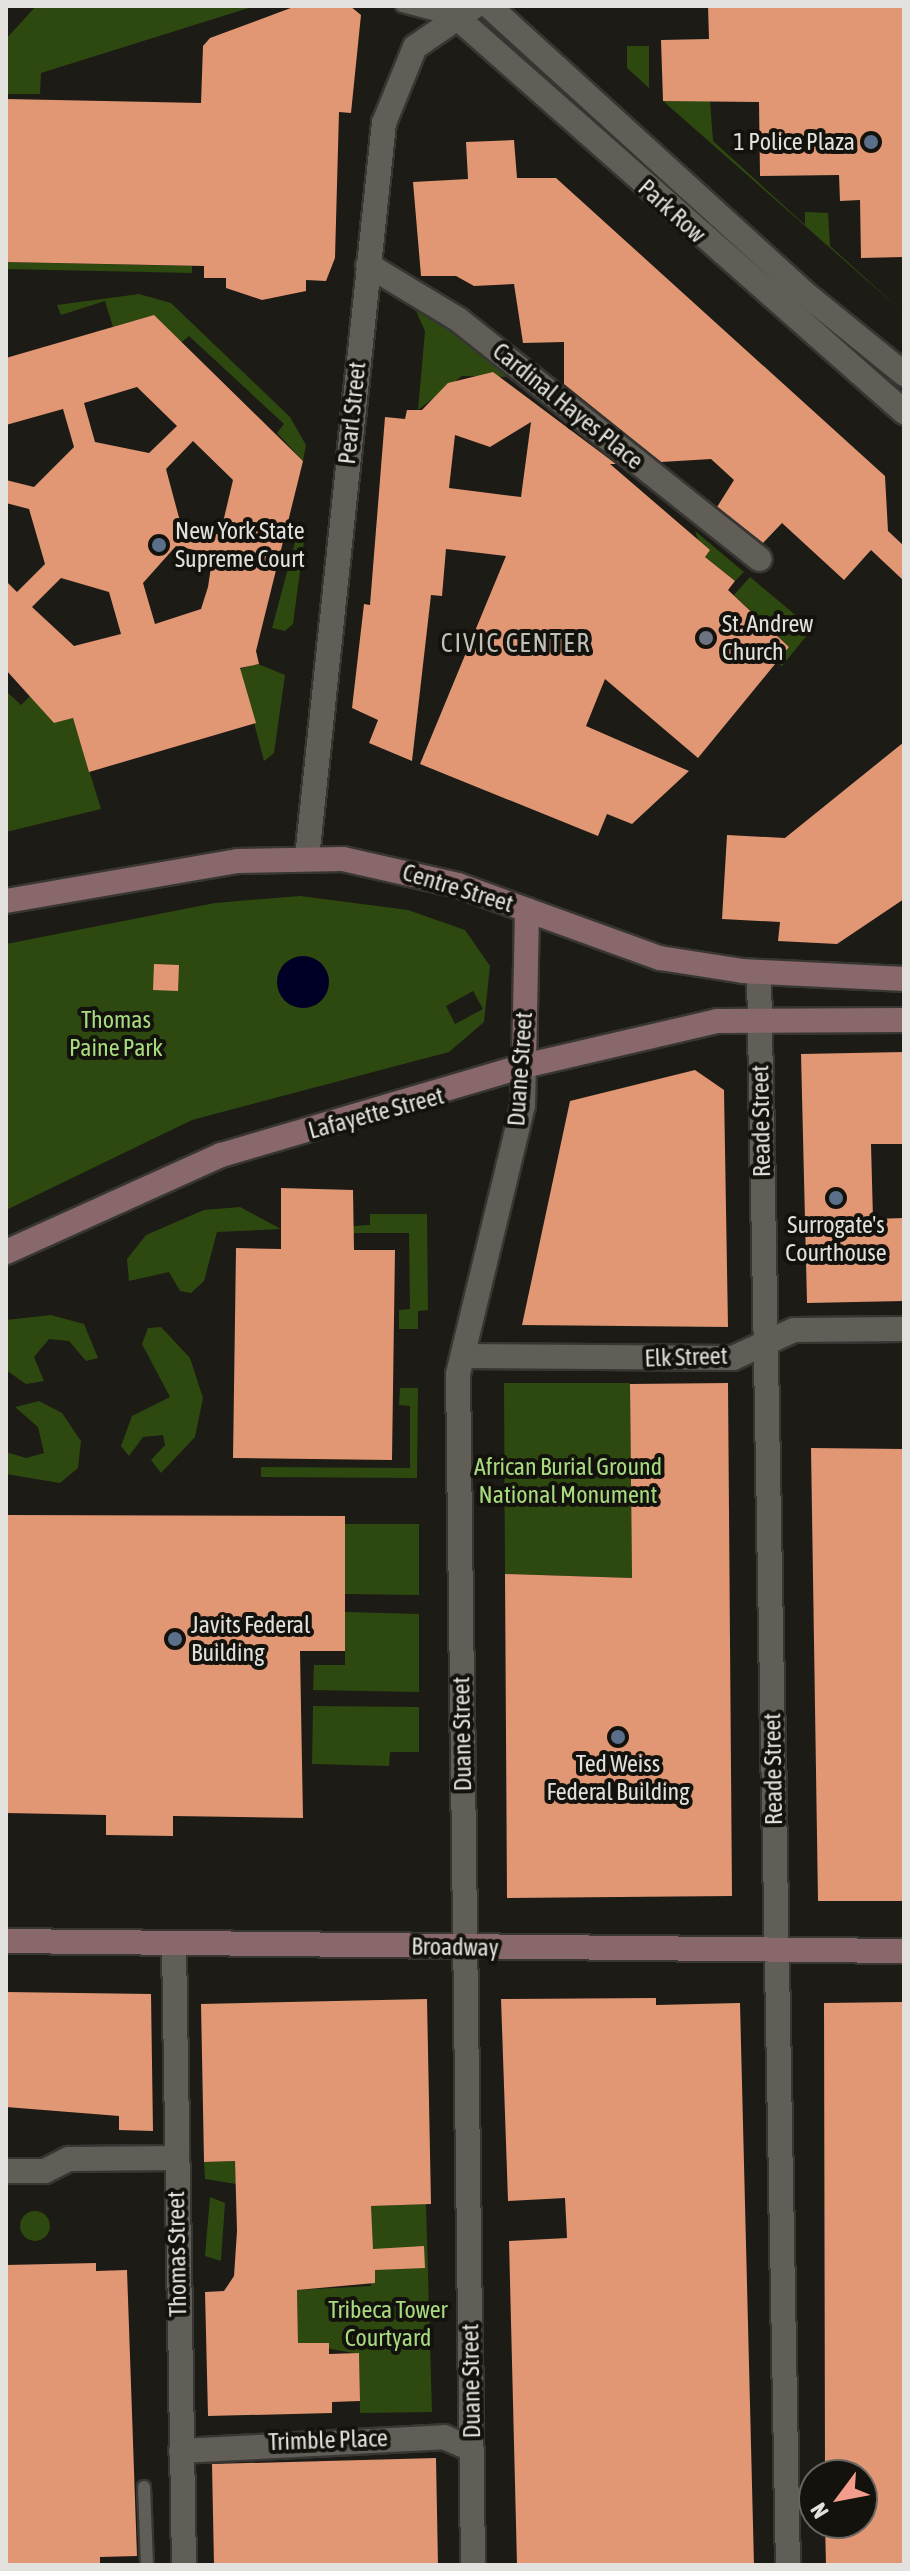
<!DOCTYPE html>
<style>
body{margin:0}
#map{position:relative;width:910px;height:2571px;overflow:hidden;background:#1d1b15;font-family:"Asap Condensed",sans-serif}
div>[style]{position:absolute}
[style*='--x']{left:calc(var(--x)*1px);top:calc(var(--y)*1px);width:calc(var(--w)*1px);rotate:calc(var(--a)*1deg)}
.green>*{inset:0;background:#2d490f}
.round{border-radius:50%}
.water>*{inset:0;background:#000027}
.building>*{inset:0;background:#e19674}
.roads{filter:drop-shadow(2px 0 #373633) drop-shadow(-2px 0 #373633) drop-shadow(0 2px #373633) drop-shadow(0 -2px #373633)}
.lane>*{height:12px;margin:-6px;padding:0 6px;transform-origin:6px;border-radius:6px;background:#605e57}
.street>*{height:24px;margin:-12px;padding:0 12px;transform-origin:12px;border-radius:12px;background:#605e57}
.secondary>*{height:24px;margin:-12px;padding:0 12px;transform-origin:12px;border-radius:12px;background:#88686a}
.dots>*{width:22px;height:22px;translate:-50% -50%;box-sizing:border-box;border:4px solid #14120c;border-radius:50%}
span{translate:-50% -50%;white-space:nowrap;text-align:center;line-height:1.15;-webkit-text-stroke:8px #14120c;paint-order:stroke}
.poi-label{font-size:24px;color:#e2e1dd}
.right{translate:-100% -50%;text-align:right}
.left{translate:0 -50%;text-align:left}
.street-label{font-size:24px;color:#e2e1dd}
.park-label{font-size:24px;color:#a8db7f}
.neighbourhood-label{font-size:26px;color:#c2bfb7;letter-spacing:2px}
.frame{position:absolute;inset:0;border:8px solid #e2e1dd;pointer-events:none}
.north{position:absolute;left:798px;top:2459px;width:80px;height:80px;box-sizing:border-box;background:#14120c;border:2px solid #666560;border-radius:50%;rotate:238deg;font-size:22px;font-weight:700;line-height:32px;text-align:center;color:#e2e1dd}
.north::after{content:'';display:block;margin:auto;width:28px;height:36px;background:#f59d8d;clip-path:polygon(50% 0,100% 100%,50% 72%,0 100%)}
</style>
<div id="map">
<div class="green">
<div style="clip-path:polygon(36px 6px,117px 7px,255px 6px,41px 73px,40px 94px,6px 94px,6px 39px)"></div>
<div style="clip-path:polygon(627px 46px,649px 46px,649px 88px,627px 68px)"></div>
<div style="clip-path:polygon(710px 100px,713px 141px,805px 225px,805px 212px,828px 213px,830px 246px,904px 313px,663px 101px)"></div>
<div style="clip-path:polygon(6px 262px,192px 266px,192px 273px,6px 269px)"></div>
<div style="clip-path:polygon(139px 294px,171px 303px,290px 417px,306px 445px,303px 461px,277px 433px,284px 424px,189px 336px,182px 342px,151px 316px,113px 327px,105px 301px,61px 315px,57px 305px)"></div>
<div style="clip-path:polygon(416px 311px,451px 330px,510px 377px,462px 376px,418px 410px,425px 331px)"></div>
<div style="clip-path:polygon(298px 531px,305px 533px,293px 624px,285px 631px,272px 628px)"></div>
<div style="clip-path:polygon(695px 531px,744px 572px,735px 581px,705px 557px)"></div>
<div style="clip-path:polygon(750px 577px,812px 629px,782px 666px,777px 662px,789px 647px,734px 595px)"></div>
<div style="clip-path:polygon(258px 664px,285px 675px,274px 753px,264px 761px,240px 669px)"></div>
<div style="clip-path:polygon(6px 691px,21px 705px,32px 694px,54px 723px,73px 718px,101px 809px,6px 832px)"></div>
<div style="clip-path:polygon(evenodd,300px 896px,408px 910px,465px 930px,490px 966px,484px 1022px,449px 1052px,192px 1120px,6px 1210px,6px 944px,215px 903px,300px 896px,473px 991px,483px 1009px,455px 1024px,446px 1006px,473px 991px)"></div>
<div style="clip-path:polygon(240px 1207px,281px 1229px,217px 1232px,204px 1281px,191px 1293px,180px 1291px,169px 1272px,129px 1281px,127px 1259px,146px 1235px,204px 1210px)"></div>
<div style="clip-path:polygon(370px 1214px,427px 1214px,428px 1310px,418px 1311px,418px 1329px,399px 1329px,399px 1310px,410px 1309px,409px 1233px,353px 1233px,353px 1226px,370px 1225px)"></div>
<div style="clip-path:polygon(51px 1315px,84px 1324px,98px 1358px,86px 1361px,69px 1341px,49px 1339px,34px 1357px,44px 1381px,26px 1384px,6px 1370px,6px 1320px)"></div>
<div style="clip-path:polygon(161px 1327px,190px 1358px,203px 1398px,195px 1437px,161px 1473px,151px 1460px,165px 1445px,163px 1435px,143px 1437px,129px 1456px,121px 1446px,132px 1416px,170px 1397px,142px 1344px,148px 1328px)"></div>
<div style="clip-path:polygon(504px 1383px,630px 1383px,632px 1578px,505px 1574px)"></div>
<div style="clip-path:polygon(400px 1388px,418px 1388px,417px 1478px,261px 1477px,261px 1467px,410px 1468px,410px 1406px,399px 1405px)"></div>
<div style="clip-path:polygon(39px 1401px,62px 1413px,81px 1441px,78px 1468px,60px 1483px,6px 1474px,6px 1452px,26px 1458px,44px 1453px,38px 1427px,15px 1407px)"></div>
<div style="clip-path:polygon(345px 1524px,419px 1524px,419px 1595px,345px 1594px)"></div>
<div style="clip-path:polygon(345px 1612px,419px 1614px,419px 1692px,313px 1690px,314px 1665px,345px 1665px)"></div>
<div style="clip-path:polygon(313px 1706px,419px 1707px,419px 1752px,390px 1752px,389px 1766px,312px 1764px)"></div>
<div style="clip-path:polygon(235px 2161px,236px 2184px,205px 2179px,204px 2162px)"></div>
<div style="clip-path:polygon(210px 2197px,225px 2203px,221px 2261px,205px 2256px)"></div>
<div style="clip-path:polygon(426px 2204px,432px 2412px,360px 2413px,359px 2354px,298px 2343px,297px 2290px,371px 2286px,371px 2206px)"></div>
<div class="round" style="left:20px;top:2211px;width:30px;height:30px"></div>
</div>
<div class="water">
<div class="round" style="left:277px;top:956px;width:52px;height:52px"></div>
</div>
<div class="building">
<div style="clip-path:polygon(296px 6px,350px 6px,361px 15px,351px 113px,339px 112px,335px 258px,326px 281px,306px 280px,306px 291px,262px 300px,226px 288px,226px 278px,204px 278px,204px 266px,6px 262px,6px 99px,201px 103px,203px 46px,210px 38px)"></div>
<div style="clip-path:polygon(708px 6px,904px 6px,904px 257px,861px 258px,860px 200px,840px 201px,839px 175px,760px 176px,759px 102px,663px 101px,661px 40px,709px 39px)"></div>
<div style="clip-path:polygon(514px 140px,517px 178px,556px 178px,885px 476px,888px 531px,904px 546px,904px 581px,871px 550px,844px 580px,782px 523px,763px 543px,717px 507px,734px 480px,711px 459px,661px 462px,564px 384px,564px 342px,523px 343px,514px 284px,474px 286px,456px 276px,421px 276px,413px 182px,468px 179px,466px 142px)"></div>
<div style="clip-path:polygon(evenodd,154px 315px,303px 461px,256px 651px,259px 664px,240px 668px,256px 723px,89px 772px,73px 718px,54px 723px,6px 670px,6px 581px,17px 592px,45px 564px,29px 509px,6px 503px,6px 480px,34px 487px,74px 447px,63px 409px,6px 425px,6px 358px,154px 315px,137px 387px,177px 426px,149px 453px,95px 442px,84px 403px,137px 387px,154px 315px,193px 441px,233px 480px,220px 535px,181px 525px,166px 469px,193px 441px,154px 315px,176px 546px,213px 554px,208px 587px,201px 609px,155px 624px,143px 583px,176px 546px,154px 315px,61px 578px,109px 592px,121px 634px,74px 646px,32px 607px,61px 578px)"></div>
<div style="clip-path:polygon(evenodd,493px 372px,616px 464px,610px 464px,710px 550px,705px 557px,735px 581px,728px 590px,789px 647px,698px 758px,605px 679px,586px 726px,689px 771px,632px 824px,607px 814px,598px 836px,420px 764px,506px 556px,446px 549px,442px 596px,431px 595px,412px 761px,369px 743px,378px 720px,352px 708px,364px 604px,370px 605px,385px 417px,405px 419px,407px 410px,422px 410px,448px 383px,493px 372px,531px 422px,521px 497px,449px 488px,455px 435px,490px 447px,531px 422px)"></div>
<div style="clip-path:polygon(904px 742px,904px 899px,837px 944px,778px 941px,780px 922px,722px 919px,727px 835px,785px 838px)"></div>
<div style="clip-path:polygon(154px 964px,179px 965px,178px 991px,153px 990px)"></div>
<div style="clip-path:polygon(904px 1052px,904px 1144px,871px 1144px,873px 1219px,904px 1218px,904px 1301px,807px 1303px,801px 1054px)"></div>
<div style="clip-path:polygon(695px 1070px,724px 1090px,728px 1327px,522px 1325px,570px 1101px)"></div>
<div style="clip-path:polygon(281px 1188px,353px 1190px,354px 1250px,395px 1250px,392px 1460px,233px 1458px,236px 1248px,281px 1249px)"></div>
<div style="clip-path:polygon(728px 1383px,732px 1896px,507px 1898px,505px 1574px,632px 1578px,630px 1384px)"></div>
<div style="clip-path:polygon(811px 1448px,904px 1449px,904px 1901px,818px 1901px)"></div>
<div style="clip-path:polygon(6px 1515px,345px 1516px,345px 1651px,300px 1651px,303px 1818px,173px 1816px,173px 1836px,106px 1835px,106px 1815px,6px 1813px)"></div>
<div style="clip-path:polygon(6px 1992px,151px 1994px,153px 2131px,119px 2130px,119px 2116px,6px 2107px)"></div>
<div style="clip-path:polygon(656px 1998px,656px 2005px,740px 2003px,754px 2565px,517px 2565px,509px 2241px,567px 2238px,565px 2198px,508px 2201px,501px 1999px)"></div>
<div style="clip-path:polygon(427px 1999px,431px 2204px,371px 2206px,373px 2249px,424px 2246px,425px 2268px,375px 2270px,375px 2283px,297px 2290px,298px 2343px,329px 2343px,329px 2354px,359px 2353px,360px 2401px,332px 2402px,332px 2413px,208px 2416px,205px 2292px,224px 2291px,234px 2276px,237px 2231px,235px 2161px,204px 2162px,201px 2004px)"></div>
<div style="clip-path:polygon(904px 2002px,904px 2565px,826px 2565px,825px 2523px,862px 2523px,862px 2475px,825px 2475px,824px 2003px)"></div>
<div style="clip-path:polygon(96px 2263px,96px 2271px,127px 2270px,137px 2556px,100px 2557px,100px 2565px,6px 2565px,6px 2265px)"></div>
<div style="clip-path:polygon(436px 2458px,438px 2565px,214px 2565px,212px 2464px)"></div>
</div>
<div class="roads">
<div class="lane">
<div style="--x:402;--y:6;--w:48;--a:14.6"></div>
<div style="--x:144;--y:2487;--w:78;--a:87.8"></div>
</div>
<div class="street">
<div style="--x:444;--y:6;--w:614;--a:41.43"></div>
<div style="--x:489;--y:6;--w:423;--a:42.3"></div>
<div style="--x:802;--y:291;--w:132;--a:39.1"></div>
<div style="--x:368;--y:265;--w:106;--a:31.1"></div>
<div style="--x:459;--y:320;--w:384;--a:38.5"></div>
<div style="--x:307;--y:858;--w:739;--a:-84.02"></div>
<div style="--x:384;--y:123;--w:82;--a:-67.8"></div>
<div style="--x:415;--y:47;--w:73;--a:-34.3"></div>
<div style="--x:759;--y:972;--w:1593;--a:88.96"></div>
<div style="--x:463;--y:1356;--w:270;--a:0.4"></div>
<div style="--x:733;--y:1358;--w:67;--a:-24.7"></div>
<div style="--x:794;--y:1330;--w:110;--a:-0.5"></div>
<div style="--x:174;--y:1944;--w:621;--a:89.08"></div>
<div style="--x:6;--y:2171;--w:39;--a:0"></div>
<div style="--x:45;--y:2171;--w:27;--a:-27"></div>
<div style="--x:69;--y:2159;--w:107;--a:-0.5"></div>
<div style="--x:181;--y:2451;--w:263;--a:-3"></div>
<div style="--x:444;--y:2437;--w:30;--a:24"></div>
<div style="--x:473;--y:2565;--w:1191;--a:-90.72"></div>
<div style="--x:458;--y:1374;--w:276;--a:-76.4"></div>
<div style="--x:523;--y:1106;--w:40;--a:-88.6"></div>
</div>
<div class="secondary">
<div style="--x:6;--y:901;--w:235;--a:-9.8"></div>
<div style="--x:238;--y:861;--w:105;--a:-1.1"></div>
<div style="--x:343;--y:859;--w:118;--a:12.7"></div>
<div style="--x:458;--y:885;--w:215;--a:19.9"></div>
<div style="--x:660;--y:958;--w:84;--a:8.9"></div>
<div style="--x:743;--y:971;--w:161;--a:2.8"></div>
<div style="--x:524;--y:1066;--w:156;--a:-88.9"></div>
<div style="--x:6;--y:1252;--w:236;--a:-24.3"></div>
<div style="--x:221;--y:1155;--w:316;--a:-16.4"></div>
<div style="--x:524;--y:1066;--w:198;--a:-13.1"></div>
<div style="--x:717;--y:1021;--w:187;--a:-0.3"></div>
<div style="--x:6;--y:1941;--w:898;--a:0.64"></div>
</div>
</div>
<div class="dots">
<div style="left:871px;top:142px;background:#5c6f8a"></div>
<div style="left:159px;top:545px;background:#5c6f8a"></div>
<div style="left:706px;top:638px;background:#6b7280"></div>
<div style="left:836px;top:1198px;background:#5c6f8a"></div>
<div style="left:175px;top:1639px;background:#5c6f8a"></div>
<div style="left:618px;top:1737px;background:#5c6f8a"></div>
</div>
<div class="poi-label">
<span class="right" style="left:855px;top:142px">1 Police Plaza</span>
<span class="left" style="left:175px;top:545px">New York State<br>Supreme Court</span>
<span class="left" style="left:722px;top:638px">St. Andrew<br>Church</span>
<span style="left:836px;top:1239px">Surrogate's<br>Courthouse</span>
<span class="left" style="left:191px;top:1639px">Javits Federal<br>Building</span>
<span style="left:618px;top:1778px">Ted Weiss<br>Federal Building</span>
</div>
<div class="street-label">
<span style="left:672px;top:211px;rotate:42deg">Park Row</span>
<span style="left:568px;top:406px;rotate:39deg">Cardinal Hayes Place</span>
<span style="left:352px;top:413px;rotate:-84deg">Pearl Street</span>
<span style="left:458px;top:888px;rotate:17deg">Centre Street</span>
<span style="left:520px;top:1069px;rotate:-86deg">Duane Street</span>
<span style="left:376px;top:1113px;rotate:-15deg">Lafayette Street</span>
<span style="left:761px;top:1121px;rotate:-91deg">Reade Street</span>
<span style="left:686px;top:1357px;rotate:-2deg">Elk Street</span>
<span style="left:462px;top:1734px;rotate:-91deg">Duane Street</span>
<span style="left:773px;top:1769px;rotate:-91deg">Reade Street</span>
<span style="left:455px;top:1947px;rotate:1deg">Broadway</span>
<span style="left:177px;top:2254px;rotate:-91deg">Thomas Street</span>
<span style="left:471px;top:2381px;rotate:-91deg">Duane Street</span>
<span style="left:328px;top:2440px;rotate:-2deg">Trimble Place</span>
</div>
<div class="park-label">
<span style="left:116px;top:1034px">Thomas<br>Paine Park</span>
<span style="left:568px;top:1481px">African Burial Ground<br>National Monument</span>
<span style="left:388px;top:2324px">Tribeca Tower<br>Courtyard</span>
</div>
<div class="neighbourhood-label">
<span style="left:516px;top:644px">CIVIC CENTER</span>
</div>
<div class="frame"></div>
<div class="north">N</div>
</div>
